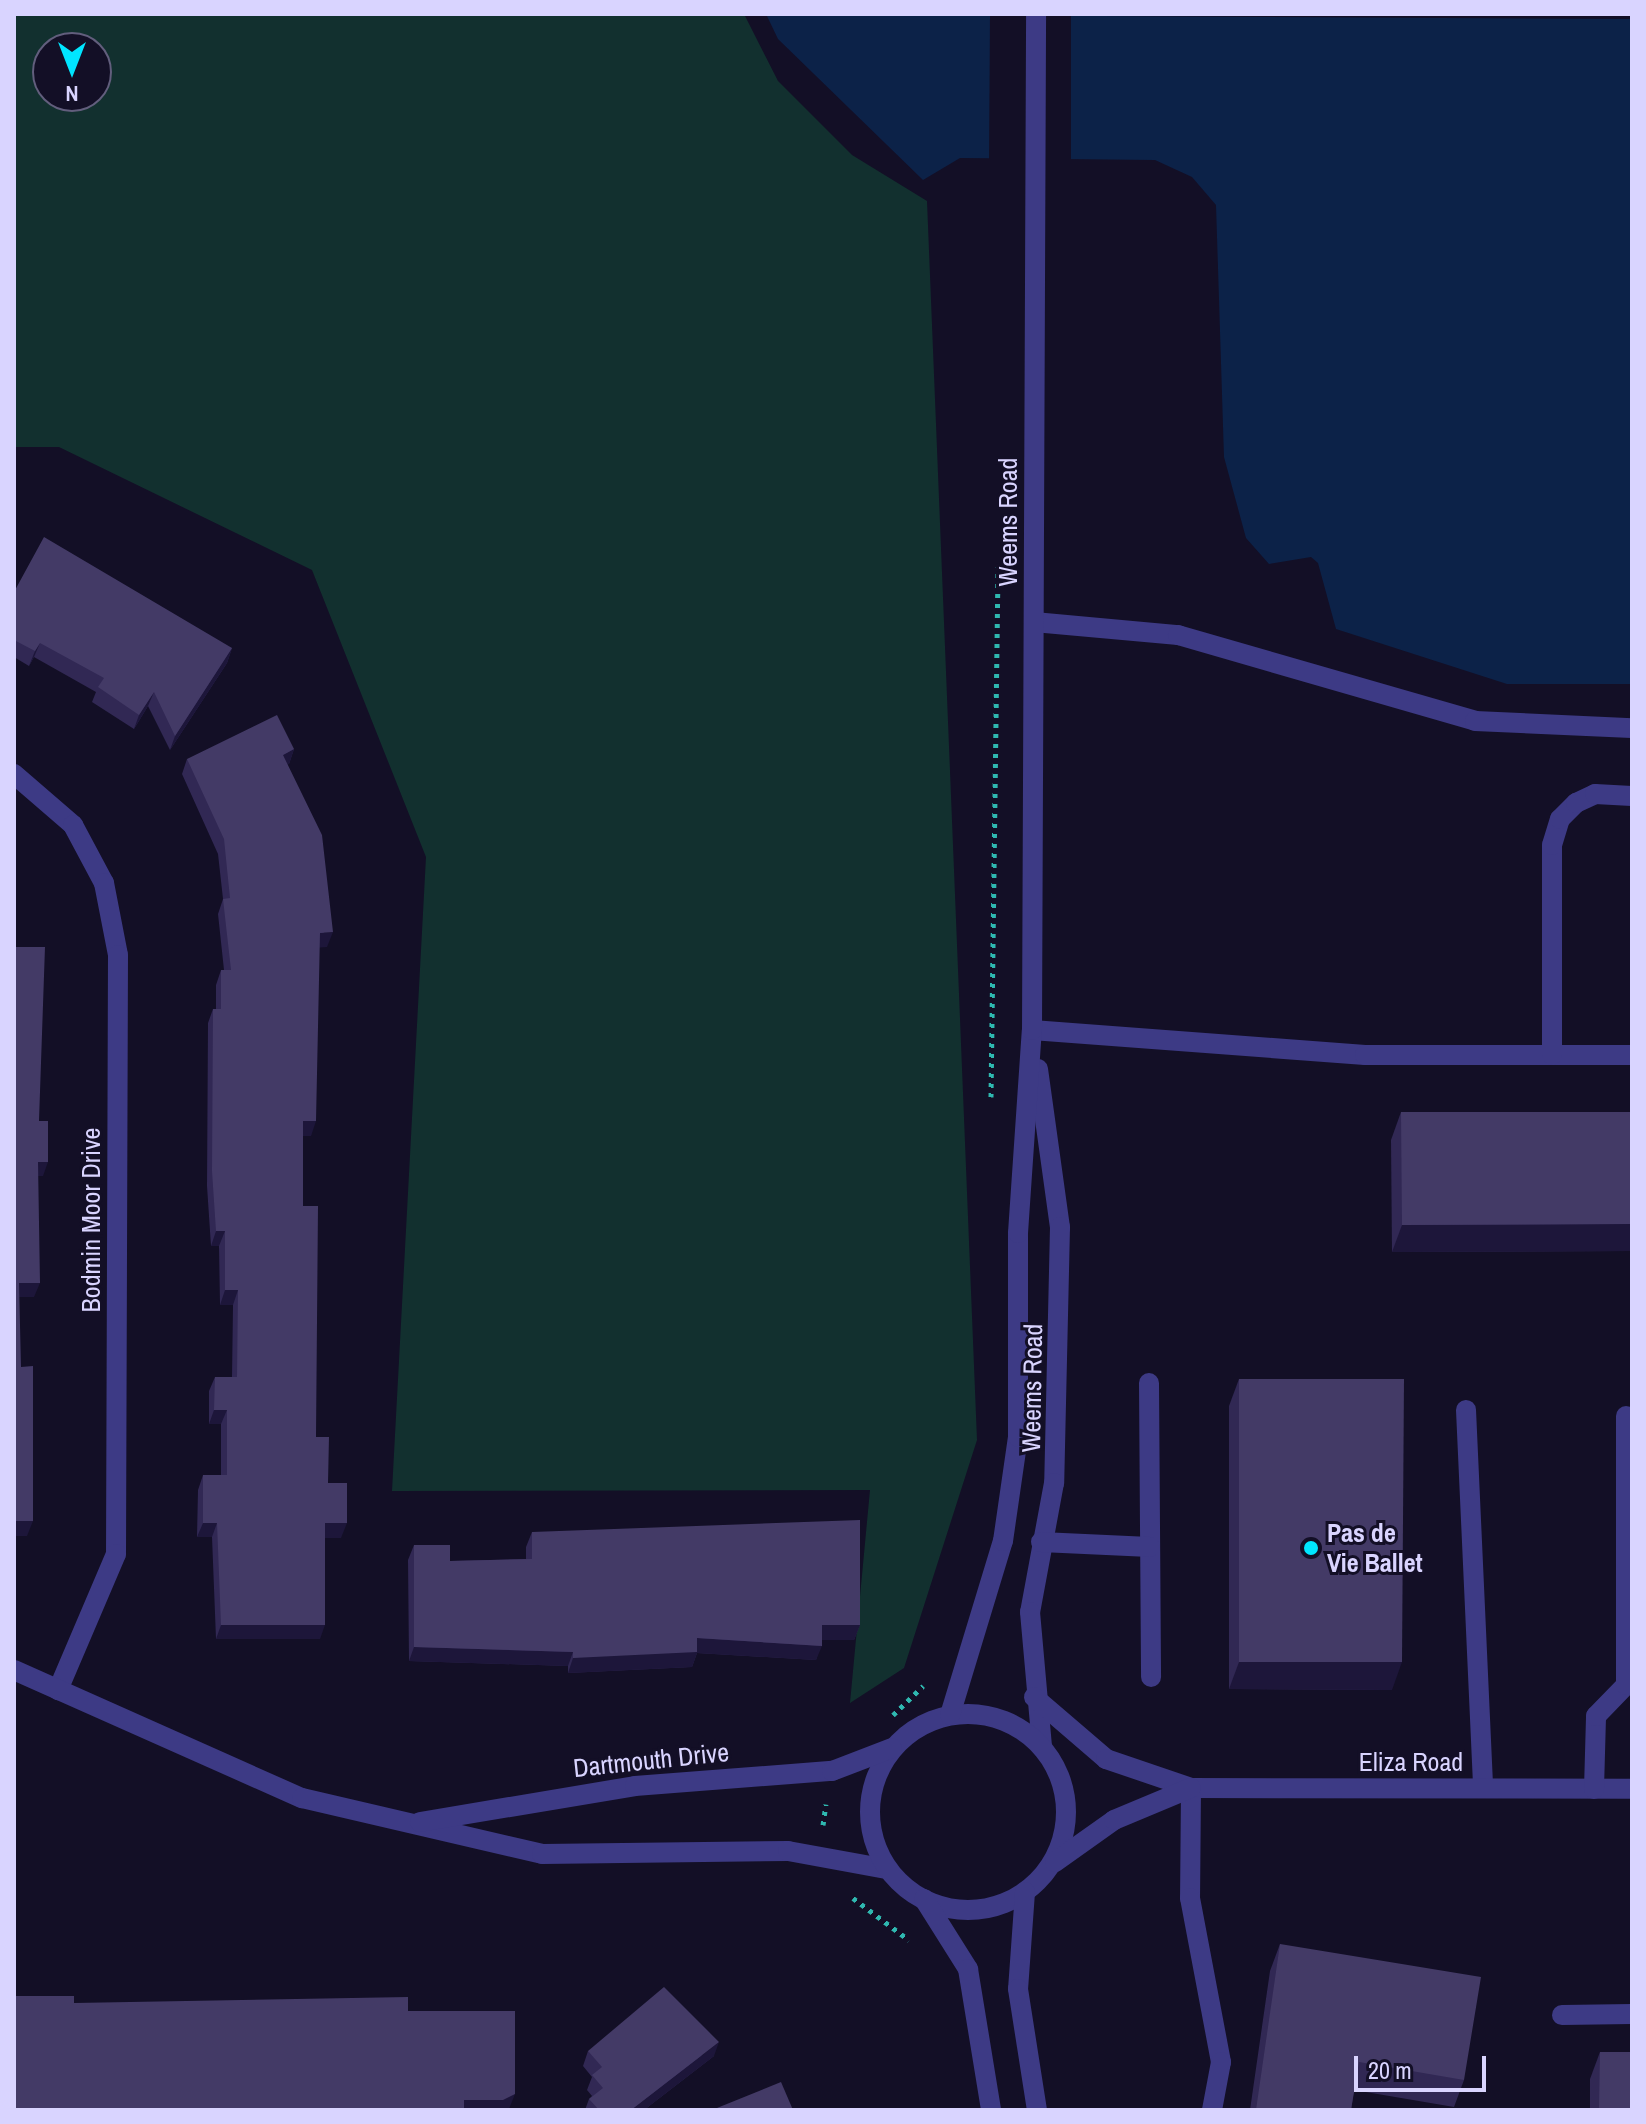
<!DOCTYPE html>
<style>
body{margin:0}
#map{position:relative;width:1646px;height:2124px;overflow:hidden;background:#130f26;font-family:"Archivo Narrow",sans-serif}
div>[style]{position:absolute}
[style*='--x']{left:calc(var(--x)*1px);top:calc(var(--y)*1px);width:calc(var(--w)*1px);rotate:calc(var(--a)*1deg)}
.green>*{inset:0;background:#12302f}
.water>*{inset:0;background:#0c2248}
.pier>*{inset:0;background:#130f26}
.path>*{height:5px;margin-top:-2.5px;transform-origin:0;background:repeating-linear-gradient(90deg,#2fb8b0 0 4px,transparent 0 10px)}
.minor>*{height:20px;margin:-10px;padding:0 10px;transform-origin:10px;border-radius:10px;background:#3d3a85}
.minor>.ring{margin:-10px;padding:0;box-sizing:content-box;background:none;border:20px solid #3d3a85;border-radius:50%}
.wall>*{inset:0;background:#312854}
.shaded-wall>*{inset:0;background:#1d163a}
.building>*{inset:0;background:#433a66}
.dots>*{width:22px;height:22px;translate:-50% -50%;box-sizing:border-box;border:4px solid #130f26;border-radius:50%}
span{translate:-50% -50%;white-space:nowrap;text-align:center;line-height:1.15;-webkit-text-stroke:6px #130f26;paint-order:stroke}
.street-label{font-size:26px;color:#d9d4ff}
.poi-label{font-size:26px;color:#d9d4ff;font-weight:700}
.left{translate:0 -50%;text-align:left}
.frame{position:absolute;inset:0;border:16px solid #d9d4ff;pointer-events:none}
.north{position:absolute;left:32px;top:32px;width:80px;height:80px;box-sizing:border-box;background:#130f26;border:2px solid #625e7d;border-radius:50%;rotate:180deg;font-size:22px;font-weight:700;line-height:32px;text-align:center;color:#d9d4ff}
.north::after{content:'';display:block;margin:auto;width:28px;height:36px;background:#00e5ff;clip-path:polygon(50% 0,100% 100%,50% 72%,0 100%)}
.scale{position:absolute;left:1354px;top:2056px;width:132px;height:36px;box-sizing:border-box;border:4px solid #d9d4ff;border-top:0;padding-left:10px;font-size:24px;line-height:28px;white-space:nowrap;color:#d9d4ff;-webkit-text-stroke:6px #130f26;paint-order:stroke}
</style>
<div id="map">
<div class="green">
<div style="clip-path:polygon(evenodd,14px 14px,744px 14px,778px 81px,852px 155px,927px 201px,977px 1440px,904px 1668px,850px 1703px,870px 1490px,392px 1491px,426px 857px,312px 570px,59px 447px,14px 447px,14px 14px,48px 48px,96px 48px,96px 96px,48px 96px,48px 48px)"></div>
</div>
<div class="water">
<div style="clip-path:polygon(766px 14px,1632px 19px,1632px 684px,1507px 684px,1336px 629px,1318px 563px,1311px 557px,1269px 564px,1246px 538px,1224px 457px,1216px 205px,1192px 177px,1155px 160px,960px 158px,923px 180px,778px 39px)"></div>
</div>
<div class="pier">
<div style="clip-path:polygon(990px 15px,1071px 16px,1071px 163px,989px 163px)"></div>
</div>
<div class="path">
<div style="--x:991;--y:1097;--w:530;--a:-89.24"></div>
<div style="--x:893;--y:1715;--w:42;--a:-44"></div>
<div style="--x:823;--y:1825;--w:21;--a:-82"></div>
<div style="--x:853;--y:1898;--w:70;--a:36.9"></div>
</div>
<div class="minor">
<div style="--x:1034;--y:622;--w:145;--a:5.2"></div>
<div style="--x:1178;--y:635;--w:309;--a:16.1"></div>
<div style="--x:1475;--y:721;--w:157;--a:2.6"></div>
<div style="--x:14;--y:774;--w:78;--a:40.8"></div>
<div style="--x:73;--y:825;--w:66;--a:61.9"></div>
<div style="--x:104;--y:883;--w:73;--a:79"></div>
<div style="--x:118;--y:955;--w:599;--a:90.19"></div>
<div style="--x:116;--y:1554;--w:148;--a:113.1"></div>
<div style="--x:1032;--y:1030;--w:334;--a:4.3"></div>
<div style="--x:1365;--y:1055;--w:267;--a:0"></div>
<div style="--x:1552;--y:1055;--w:210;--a:-90"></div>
<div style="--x:1552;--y:845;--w:27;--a:-73"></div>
<div style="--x:1560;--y:819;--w:23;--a:-45"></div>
<div style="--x:1576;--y:803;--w:21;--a:-25"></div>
<div style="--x:1595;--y:794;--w:37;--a:3"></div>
<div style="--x:1038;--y:1069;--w:160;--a:82.1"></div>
<div style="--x:1060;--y:1227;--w:256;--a:91.3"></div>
<div style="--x:1054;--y:1483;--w:131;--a:100.5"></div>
<div style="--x:1030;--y:1612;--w:136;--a:84.9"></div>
<div style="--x:1149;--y:1383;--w:294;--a:89.6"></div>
<div style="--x:1466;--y:1410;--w:377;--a:87.4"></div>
<div style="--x:1041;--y:1542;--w:109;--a:2.6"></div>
<div style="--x:14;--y:1670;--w:315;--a:24"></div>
<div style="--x:302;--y:1798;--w:246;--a:13.1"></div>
<div style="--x:542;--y:1854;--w:246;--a:-0.7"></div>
<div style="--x:788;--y:1851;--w:101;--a:10.3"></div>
<div style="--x:1034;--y:1697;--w:95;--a:40.7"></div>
<div style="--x:1106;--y:1759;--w:90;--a:18.8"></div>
<div style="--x:1191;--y:1788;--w:441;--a:0.1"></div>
<div class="ring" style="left:870px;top:1714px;width:176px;height:176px"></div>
<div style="--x:950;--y:1715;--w:182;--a:-73.1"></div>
<div style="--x:1003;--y:1541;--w:105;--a:-81.8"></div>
<div style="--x:1018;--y:1437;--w:204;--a:-90"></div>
<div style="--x:1018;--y:1233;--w:203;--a:-86.1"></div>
<div style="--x:1032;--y:1030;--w:1016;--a:-89.77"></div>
<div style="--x:1191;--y:1788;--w:110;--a:90.5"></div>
<div style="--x:1190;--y:1898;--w:167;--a:79.3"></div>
<div style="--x:1221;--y:2062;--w:49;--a:100.6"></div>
<div style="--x:1594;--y:1789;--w:73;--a:-88.4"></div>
<div style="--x:1596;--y:1716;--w:43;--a:-45.9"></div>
<div style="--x:1626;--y:1685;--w:269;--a:-90"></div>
<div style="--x:420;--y:1822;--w:218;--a:-9.5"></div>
<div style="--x:635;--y:1786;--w:198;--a:-4.4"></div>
<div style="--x:832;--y:1771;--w:64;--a:-21"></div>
<div style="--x:1055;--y:1862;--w:72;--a:-35.4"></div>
<div style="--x:1114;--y:1820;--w:83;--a:-22.6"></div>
<div style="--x:1025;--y:1892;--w:97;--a:94.1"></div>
<div style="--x:1018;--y:1989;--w:122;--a:81.1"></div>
<div style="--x:924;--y:1899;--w:83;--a:57.8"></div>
<div style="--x:968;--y:1969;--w:143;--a:80.7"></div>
<div style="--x:1562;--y:2015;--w:70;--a:-0.8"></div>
</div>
<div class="wall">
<div style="clip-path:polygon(14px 592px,232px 648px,227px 663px,170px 750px,148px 706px,134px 729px,92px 702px,96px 692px,34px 657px,29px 666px,14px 657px)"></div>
<div style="clip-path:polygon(294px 749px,289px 764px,287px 764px,327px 947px,319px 947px,311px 1136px,303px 1136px,303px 1206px,316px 1437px,341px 1538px,325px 1538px,320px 1639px,216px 1639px,212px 1537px,197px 1537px,198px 1490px,203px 1475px,221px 1475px,221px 1424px,209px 1424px,209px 1391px,215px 1377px,232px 1377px,233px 1305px,220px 1305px,219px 1246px,211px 1246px,207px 1186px,208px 1023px,213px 1009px,216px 1009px,216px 985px,221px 970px,224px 970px,218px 914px,223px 899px,218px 854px,182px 774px,187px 759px)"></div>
<div style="clip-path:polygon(1401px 1112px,1632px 1112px,1632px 1251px,1392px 1252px,1391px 1140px)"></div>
<div style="clip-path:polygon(1239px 1379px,1392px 1690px,1229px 1689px,1229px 1406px)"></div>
<div style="clip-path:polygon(532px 1532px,860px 1625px,854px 1640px,822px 1640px,816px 1660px,697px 1653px,692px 1667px,568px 1673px,568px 1666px,409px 1661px,408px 1560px,414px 1545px,450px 1561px,526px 1559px,526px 1547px)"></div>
<div style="clip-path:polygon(1280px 1944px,1464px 2080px,1454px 2107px,1354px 2090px,1351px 2110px,1250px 2110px,1270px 1971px)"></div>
<div style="clip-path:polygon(588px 2051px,714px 2056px,644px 2110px,585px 2110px,589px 2099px,592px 2096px,587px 2090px,592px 2077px,583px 2066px)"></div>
<div style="clip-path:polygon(1600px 2052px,1632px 2110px,1590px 2110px,1590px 2079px)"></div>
</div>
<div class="shaded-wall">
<div style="clip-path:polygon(40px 643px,34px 657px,29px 666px,35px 651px)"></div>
<div style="clip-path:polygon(232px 648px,227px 663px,170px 750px,175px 736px)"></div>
<div style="clip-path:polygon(154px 692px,148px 706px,134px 729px,139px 715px)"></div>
<div style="clip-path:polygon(294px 749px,289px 764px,277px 770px,283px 755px)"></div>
<div style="clip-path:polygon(333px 932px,327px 947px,314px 948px,320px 933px)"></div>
<div style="clip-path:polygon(303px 1121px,316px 1121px,311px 1136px,298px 1136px)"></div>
<div style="clip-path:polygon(38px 1162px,48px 1162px,43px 1176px,33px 1176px)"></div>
<div style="clip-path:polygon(1632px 1224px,1632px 1251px,1392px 1252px,1402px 1225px)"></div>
<div style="clip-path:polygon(216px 1231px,225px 1231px,219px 1246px,211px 1246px)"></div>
<div style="clip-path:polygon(19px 1283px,40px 1283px,34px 1297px,14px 1297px)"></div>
<div style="clip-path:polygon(225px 1290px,238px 1290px,233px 1305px,220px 1305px)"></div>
<div style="clip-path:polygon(214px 1410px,227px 1410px,221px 1424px,209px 1424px)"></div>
<div style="clip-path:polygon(14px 1521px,33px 1521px,27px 1536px,14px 1536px)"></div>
<div style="clip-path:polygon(203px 1523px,217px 1523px,212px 1537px,197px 1537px)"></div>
<div style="clip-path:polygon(325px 1523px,347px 1523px,341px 1538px,320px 1538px)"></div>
<div style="clip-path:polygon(221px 1625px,325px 1625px,320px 1639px,216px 1639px)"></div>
<div style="clip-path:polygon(822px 1625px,860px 1625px,854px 1640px,816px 1640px)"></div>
<div style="clip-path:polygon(697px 1638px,822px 1646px,816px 1660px,697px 1653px,692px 1667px,568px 1673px,573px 1658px)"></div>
<div style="clip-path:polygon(414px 1647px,573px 1652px,568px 1666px,409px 1661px)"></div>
<div style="clip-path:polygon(1239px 1662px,1402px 1662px,1392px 1690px,1229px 1689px)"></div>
<div style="clip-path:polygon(719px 2042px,714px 2056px,644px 2110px,631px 2110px)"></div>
<div style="clip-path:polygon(515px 2094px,509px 2109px,507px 2110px,461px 2110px,464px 2100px)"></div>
</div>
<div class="building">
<div style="clip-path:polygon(44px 537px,232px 648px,175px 736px,154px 692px,139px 715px,98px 687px,104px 678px,40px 643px,35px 651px,14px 640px,14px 592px)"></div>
<div style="clip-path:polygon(277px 715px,294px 749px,283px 755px,322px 835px,333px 932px,320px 933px,316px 1121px,303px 1121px,303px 1206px,318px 1206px,316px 1437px,329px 1437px,328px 1483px,347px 1483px,347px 1523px,325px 1523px,325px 1625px,221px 1625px,217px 1523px,203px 1523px,203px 1475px,227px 1475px,227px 1410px,214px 1410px,215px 1377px,237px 1377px,238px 1290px,225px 1290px,225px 1231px,216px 1231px,212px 1171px,213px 1009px,221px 1009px,221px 970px,231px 970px,223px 899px,230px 898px,224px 839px,187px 759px)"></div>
<div style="clip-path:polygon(14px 947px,45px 947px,39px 1121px,48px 1121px,48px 1162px,38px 1162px,40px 1283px,19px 1283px,21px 1367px,33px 1366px,33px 1521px,14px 1521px)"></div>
<div style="clip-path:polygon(1401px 1112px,1632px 1112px,1632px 1224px,1402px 1225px)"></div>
<div style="clip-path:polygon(1239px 1379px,1404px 1379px,1402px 1662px,1239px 1662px)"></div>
<div style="clip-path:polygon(860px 1520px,860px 1625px,822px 1625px,822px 1646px,697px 1638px,697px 1652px,573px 1658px,573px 1652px,414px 1647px,414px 1545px,450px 1545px,450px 1561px,532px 1559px,532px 1532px)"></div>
<div style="clip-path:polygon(1280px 1944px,1481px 1977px,1464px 2080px,1359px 2062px,1351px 2110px,1256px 2110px)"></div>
<div style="clip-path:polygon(664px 1987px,719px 2042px,631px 2110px,599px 2110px,589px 2099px,603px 2088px,592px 2075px,602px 2067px,588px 2051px)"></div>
<div style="clip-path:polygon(14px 1996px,74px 1996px,74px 2003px,408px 1997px,408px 2011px,515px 2011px,515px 2094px,503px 2100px,464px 2100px,464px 2110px,14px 2110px)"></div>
<div style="clip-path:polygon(1600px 2052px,1632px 2052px,1632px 2110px,1599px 2110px)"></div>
<div style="clip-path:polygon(781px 2082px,793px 2110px,712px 2110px)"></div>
</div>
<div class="dots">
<div style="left:1311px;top:1548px;background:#00e5ff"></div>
</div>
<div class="street-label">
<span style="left:1008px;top:522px;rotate:-90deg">Weems Road</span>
<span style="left:91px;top:1220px;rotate:-90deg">Bodmin Moor Drive</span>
<span style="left:1032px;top:1388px;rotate:-89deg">Weems Road</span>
<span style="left:651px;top:1760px;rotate:-6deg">Dartmouth Drive</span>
<span style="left:1411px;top:1762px">Eliza Road</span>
</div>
<div class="poi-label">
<span class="left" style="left:1327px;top:1548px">Pas de<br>Vie Ballet</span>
</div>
<div class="frame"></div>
<div class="north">N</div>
<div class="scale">20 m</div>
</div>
